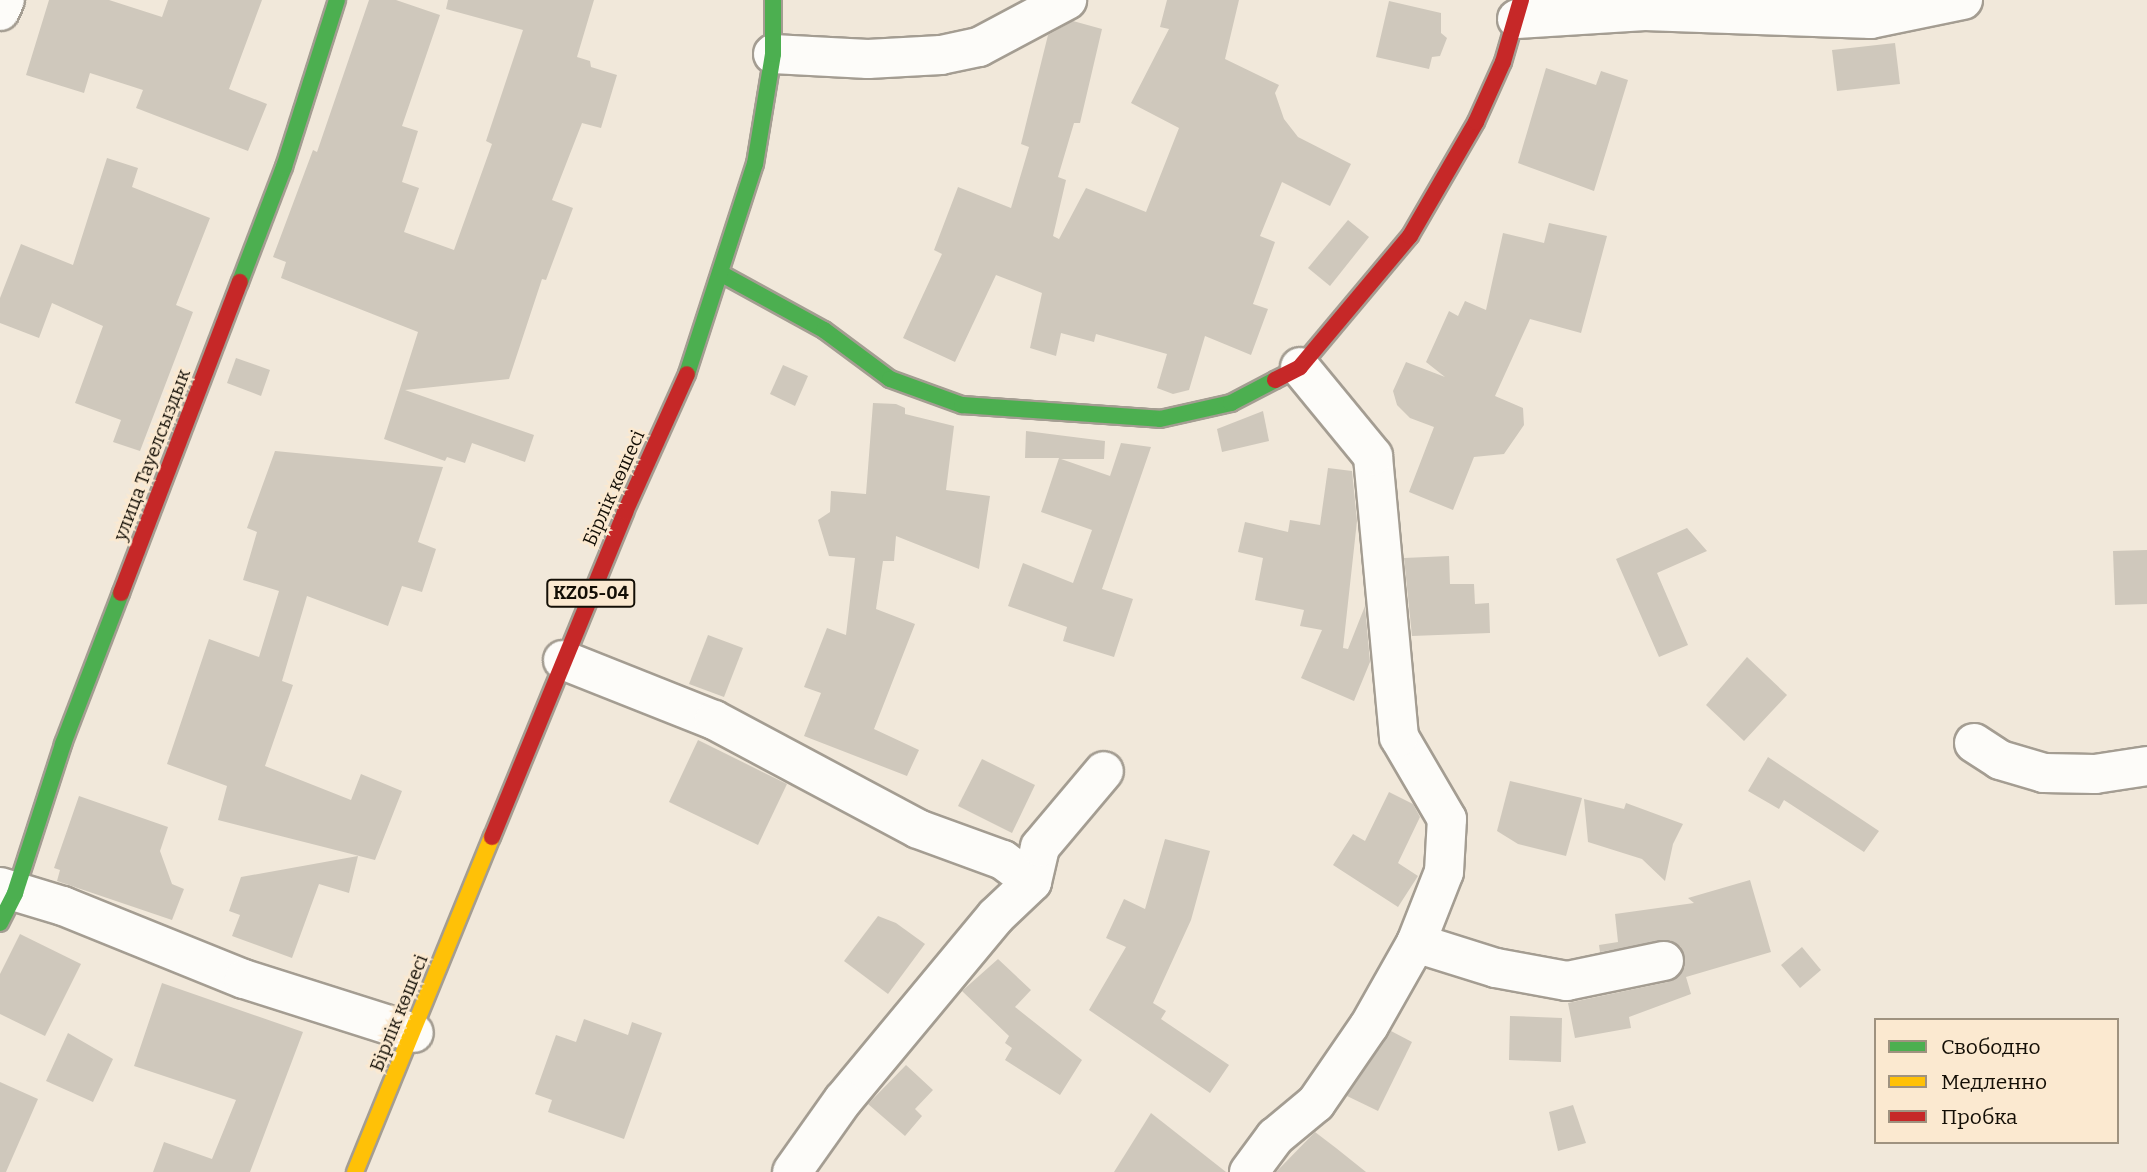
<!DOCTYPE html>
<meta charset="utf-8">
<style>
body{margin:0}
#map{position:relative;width:2147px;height:1172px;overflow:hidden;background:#f1e8da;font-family:Bitter,serif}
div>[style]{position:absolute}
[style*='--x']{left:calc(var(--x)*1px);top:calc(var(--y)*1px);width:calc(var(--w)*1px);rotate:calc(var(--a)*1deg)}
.building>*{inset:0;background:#cfc8bc}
.roads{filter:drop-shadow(2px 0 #a49d92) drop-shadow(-2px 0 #a49d92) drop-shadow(0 2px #a49d92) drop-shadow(0 -2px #a49d92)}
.street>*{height:38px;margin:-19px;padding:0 19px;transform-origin:19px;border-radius:19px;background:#fdfcf9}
.fast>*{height:16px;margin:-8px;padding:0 8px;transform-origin:8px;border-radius:8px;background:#4caf50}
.slow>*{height:16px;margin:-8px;padding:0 8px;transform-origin:8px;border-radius:8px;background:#ffc107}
.jam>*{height:16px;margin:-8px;padding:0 8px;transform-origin:8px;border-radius:8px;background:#c62828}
span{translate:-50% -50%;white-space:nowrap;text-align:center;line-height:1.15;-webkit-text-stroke:5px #fbe9d0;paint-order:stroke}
.shield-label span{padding:2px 5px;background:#fbe9d0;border:2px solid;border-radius:5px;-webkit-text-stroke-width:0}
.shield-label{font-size:18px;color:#140f06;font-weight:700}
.street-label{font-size:19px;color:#140f06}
.legend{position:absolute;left:1874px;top:1018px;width:245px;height:126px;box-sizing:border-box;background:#fbe9d0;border:2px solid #9f927f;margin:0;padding:9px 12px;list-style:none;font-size:21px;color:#140f06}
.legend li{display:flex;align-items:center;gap:14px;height:35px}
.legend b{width:35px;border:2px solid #9f927f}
</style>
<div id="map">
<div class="building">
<div style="clip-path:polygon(49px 0,109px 0,162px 17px,168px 0,262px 0,229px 89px,267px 104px,248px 151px,136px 108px,143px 90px,90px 73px,84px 93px,26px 75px)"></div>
<div style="clip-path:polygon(369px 0,396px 0,440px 15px,402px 126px,418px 131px,402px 182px,419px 188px,404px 232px,454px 250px,492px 144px,486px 141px,523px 30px,446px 9px,448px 0,594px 0,577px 57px,590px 61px,591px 67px,617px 75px,601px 128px,582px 123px,552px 200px,573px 208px,546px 280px,542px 279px,509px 379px,405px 390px,534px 435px,525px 462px,472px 443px,465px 463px,447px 457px,445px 461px,384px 439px,418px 332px,281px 278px,286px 262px,273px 257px,313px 150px,317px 152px)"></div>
<div style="clip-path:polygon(1167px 0,1239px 0,1225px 59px,1279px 85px,1275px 93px,1284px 119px,1298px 137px,1351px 164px,1330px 206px,1282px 182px,1260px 236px,1275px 242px,1253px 304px,1268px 309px,1251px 355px,1205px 336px,1189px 390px,1173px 394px,1157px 388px,1167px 354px,1096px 334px,1094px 342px,1061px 333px,1056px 356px,1030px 348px,1042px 293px,996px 275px,955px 362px,903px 338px,942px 254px,934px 250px,958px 187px,1011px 208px,1029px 147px,1021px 144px,1048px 35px,1073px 21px,1102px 29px,1080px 123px,1074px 123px,1058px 177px,1066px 180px,1053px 236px,1059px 239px,1086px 188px,1146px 212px,1179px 128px,1131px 103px,1169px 29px,1160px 27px)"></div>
<div style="clip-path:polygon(1389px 1px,1441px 13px,1441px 33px,1447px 38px,1440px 56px,1432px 57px,1429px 69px,1376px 57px)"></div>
<div style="clip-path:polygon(1895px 43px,1900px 84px,1837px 91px,1832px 50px)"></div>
<div style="clip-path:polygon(1546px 68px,1596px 85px,1601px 71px,1628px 80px,1594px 191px,1518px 163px)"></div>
<div style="clip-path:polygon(107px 158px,138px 168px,132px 187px,210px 218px,176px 305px,193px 312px,140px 451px,113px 442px,121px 420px,75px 403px,103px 326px,52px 303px,39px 338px,0 323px,0 298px,21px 244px,73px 265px)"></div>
<div style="clip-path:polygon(1348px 220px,1369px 237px,1330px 286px,1308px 268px)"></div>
<div style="clip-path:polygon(1549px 223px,1607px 236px,1581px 333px,1530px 319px,1495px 396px,1523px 408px,1524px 425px,1504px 454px,1474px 457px,1453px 510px,1409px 492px,1434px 427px,1410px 418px,1397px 405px,1393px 391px,1406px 362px,1445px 377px,1426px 362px,1449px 311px,1458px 316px,1465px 301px,1486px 310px,1503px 233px,1544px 243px)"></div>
<div style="clip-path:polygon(236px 358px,270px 370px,261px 396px,227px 383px)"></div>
<div style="clip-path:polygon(783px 365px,808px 376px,795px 406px,770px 394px)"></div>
<div style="clip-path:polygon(873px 403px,896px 404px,905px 408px,905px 414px,954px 426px,946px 490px,990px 496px,979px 569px,896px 536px,894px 561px,883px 561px,876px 609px,915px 624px,874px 729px,919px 750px,907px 776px,804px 736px,821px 693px,804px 687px,827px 628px,846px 635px,855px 558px,829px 556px,818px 520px,830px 512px,831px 491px,866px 494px)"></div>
<div style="clip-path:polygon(1263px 411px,1269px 441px,1222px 452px,1217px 429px)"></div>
<div style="clip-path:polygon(1026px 431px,1105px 441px,1104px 459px,1061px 459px,1110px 476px,1121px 443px,1151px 447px,1102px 589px,1133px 599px,1114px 657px,1063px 641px,1067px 627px,1008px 606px,1023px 563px,1073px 583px,1092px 530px,1041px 512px,1059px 458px,1025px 458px)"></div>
<div style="clip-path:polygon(275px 451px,443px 467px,418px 542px,436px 549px,422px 592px,402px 586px,388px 626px,307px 596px,282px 681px,293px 685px,265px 766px,351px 800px,361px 774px,402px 791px,375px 860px,218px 820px,227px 786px,167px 764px,209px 639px,259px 657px,279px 591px,243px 580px,257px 532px,247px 528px)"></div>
<div style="clip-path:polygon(1328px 468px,1352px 471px,1357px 521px,1343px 648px,1348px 649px,1365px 606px,1370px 662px,1354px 701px,1301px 678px,1322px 630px,1300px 626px,1304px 610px,1255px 600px,1263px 558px,1238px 552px,1245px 522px,1288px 532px,1290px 520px,1320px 525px)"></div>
<div style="clip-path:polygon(1687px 528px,1707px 551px,1657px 573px,1688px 645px,1659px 657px,1616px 559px)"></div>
<div style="clip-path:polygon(2147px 550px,2147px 604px,2115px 605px,2113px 551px)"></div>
<div style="clip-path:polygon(1449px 556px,1450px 584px,1474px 584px,1475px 604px,1489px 603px,1490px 633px,1412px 636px,1404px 558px)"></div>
<div style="clip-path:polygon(708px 635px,743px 648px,724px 697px,689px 684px)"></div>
<div style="clip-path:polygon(1747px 657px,1787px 695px,1744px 741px,1706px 705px)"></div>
<div style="clip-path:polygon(698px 740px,787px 784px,758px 845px,669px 802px)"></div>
<div style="clip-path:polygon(1768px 757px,1879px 831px,1864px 852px,1784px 800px,1779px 809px,1748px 791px)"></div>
<div style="clip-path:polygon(982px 759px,1035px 785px,1012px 833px,958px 806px)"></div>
<div style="clip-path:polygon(1510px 781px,1582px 798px,1566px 856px,1518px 844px,1497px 831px)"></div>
<div style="clip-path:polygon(1389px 792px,1413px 804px,1420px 817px,1398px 863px,1418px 876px,1398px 907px,1333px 865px,1353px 834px,1365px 841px)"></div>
<div style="clip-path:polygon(79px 796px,168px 827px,160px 851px,172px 884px,184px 889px,172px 920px,57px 881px,60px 870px,54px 868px)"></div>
<div style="clip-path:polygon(1584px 799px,1624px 809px,1626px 803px,1683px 824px,1673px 844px,1665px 881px,1642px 859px,1588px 842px)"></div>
<div style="clip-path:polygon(1165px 839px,1210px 851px,1191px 920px,1153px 1003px,1166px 1011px,1161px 1019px,1229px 1065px,1210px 1093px,1089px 1010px,1126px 947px,1106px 938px,1124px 899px,1145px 909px)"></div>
<div style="clip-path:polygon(358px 856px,349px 893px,319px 884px,292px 958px,232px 936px,240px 915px,229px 911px,241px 877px)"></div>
<div style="clip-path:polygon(1750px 880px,1771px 952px,1686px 977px,1691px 994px,1629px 1017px,1631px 1028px,1575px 1038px,1568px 1003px,1668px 982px,1685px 967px,1681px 947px,1670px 940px,1600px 952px,1599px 945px,1618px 942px,1615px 914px,1694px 903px,1688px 898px)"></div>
<div style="clip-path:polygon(878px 916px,896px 923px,925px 944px,888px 994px,844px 961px)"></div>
<div style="clip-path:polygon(20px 934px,81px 964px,45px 1036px,0 1014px,0 974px)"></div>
<div style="clip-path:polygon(1802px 947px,1821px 970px,1800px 988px,1781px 965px)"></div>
<div style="clip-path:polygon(998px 959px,1031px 990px,1015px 1007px,1082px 1060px,1060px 1095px,1005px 1060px,1012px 1048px,1005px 1043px,1009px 1036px,962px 991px)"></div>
<div style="clip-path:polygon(162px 983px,303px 1032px,250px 1172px,153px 1172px,164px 1142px,212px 1159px,236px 1100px,134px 1066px)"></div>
<div style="clip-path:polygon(1510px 1016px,1562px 1018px,1561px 1062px,1509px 1060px)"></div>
<div style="clip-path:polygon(584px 1019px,628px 1035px,632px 1022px,662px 1033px,624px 1139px,548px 1112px,552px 1100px,535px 1094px,556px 1035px,576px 1042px)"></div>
<div style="clip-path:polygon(1391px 1031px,1412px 1042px,1378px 1111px,1347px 1096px)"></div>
<div style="clip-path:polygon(68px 1033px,113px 1059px,93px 1102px,46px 1081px)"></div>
<div style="clip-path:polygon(906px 1065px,933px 1090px,915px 1109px,922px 1116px,905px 1136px,868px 1104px)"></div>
<div style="clip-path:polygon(0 1082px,38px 1099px,6px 1172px,0 1172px)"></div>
<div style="clip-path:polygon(1573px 1105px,1586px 1143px,1558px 1151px,1549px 1112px)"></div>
<div style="clip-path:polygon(1151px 1113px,1226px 1172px,1114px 1172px)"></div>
<div style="clip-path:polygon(1315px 1132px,1336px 1148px,1366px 1172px,1276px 1172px)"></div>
</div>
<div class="roads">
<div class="street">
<div style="--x:0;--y:11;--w:12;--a:-66"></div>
<div style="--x:1517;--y:19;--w:128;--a:-3.6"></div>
<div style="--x:1645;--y:11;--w:226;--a:2"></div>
<div style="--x:1871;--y:19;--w:94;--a:-11.7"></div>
<div style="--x:773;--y:54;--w:95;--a:3"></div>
<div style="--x:868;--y:59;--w:73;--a:-3.1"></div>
<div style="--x:941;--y:55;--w:39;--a:-12"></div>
<div style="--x:979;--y:47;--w:100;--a:-28.1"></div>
<div style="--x:563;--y:660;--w:162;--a:21.7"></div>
<div style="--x:714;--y:720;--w:231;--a:28.1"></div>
<div style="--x:918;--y:829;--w:90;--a:20"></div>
<div style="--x:1003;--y:860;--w:36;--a:37"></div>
<div style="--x:1032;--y:882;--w:50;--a:136.6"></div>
<div style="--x:996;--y:916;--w:239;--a:129.7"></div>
<div style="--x:843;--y:1100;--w:88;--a:125.3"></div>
<div style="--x:1974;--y:743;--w:31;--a:33"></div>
<div style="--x:2000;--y:760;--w:46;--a:16.5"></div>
<div style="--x:2044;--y:773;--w:51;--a:1.1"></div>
<div style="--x:2095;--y:774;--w:53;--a:-8.7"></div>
<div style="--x:1032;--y:882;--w:36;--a:-77"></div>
<div style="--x:1040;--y:847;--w:99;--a:-49.9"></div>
<div style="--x:0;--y:887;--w:66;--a:16.8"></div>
<div style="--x:63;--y:906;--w:195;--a:22"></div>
<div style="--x:244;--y:979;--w:178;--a:17.6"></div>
<div style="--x:1416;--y:943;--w:84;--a:17.4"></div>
<div style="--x:1496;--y:968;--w:72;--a:10.4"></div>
<div style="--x:1567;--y:981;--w:99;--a:-11.7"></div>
<div style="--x:1249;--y:1172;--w:44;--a:-53.4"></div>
<div style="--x:1275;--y:1137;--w:53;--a:-39.7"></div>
<div style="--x:1316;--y:1103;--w:93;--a:-55.5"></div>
<div style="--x:1369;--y:1026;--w:95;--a:-60.5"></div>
<div style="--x:1416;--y:943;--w:76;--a:-68.5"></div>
<div style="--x:1444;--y:872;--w:53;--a:-86.8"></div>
<div style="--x:1447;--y:819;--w:95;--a:-120.3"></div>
<div style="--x:1399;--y:737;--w:282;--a:-95.3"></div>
<div style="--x:1373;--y:456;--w:115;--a:-129.4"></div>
</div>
<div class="fast">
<div style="--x:720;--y:273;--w:119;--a:28.7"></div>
<div style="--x:824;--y:330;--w:82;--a:36.6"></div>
<div style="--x:890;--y:379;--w:77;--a:19.9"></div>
<div style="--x:962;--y:405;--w:198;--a:4"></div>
<div style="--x:1160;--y:419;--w:73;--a:-12.7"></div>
<div style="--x:1231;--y:403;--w:50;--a:-27.6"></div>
<div style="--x:240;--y:282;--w:123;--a:-69.1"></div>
<div style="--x:284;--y:167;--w:175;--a:-72.4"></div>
<div style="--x:687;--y:374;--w:221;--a:-72.1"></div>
<div style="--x:755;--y:164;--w:111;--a:-80.7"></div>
<div style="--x:773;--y:54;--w:54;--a:-90"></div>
<div style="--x:0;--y:923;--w:34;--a:-63"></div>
<div style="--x:15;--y:893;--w:157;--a:-72.1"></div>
<div style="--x:63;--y:744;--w:162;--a:-69"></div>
</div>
<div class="slow">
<div style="--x:355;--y:1172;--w:362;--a:-67.8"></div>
</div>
<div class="jam">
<div style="--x:1275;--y:380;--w:28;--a:-27"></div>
<div style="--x:1300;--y:367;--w:171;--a:-50"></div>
<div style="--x:1410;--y:236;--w:132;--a:-59.9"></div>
<div style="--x:1476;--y:122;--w:66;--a:-65.8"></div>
<div style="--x:1503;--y:62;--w:65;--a:-73.8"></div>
<div style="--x:121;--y:593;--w:333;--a:-69.1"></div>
<div style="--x:492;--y:837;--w:351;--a:-67.7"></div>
<div style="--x:625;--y:512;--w:151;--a:-65.8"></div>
</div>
</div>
<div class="shield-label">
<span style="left:591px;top:593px">KZ05-04</span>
</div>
<div class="street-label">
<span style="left:152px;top:455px;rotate:-69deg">улица Тауелсыздык</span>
<span style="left:614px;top:488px;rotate:-66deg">Бірлік көшесі</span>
<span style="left:399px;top:1013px;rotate:-68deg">Бірлік көшесі</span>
</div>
<ul class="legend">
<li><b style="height:9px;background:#4caf50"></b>Свободно</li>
<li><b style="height:9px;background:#ffc107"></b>Медленно</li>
<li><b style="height:9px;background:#c62828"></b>Пробка</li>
</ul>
</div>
